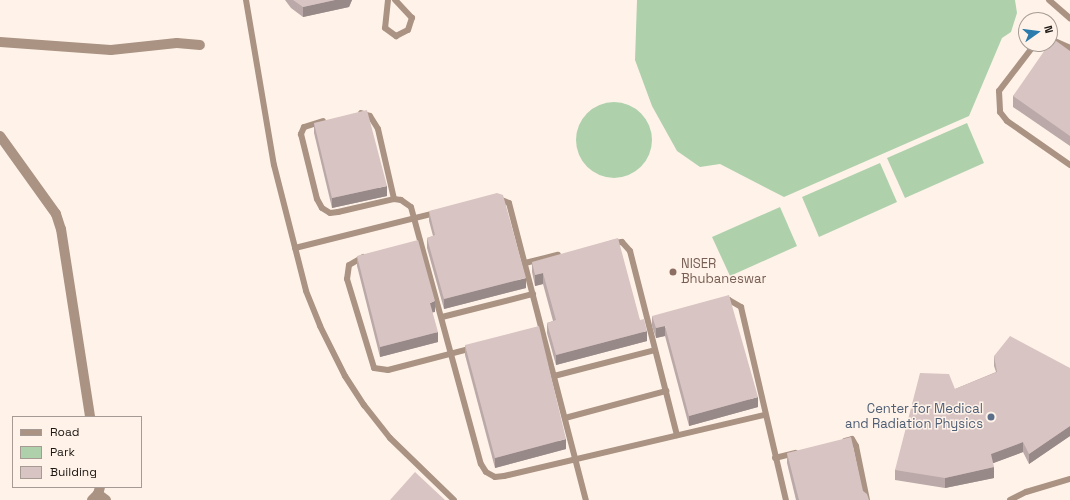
<!DOCTYPE html>
<style>
body{margin:0}
#map{position:relative;width:1070px;height:500px;overflow:hidden;background:#fff3e9;font-family:"Space Grotesk",sans-serif}
div>[style]{position:absolute}
[style*='--x']{left:calc(var(--x)*1px);top:calc(var(--y)*1px);width:calc(var(--w)*1px);rotate:calc(var(--a)*1deg)}
.green>*{inset:0;background:#aed1ac}
.round{border-radius:50%}
.service>*{height:6px;margin:-3px;padding:0 3px;transform-origin:3px;border-radius:3px;background:#ab9384}
.minor>*{height:10px;margin:-5px;padding:0 5px;transform-origin:5px;border-radius:5px;background:#ab9384}
.wall>*{inset:0;background:#baa9a8}
.shaded-wall>*{inset:0;background:#978988}
.building>*{inset:0;background:#d8c4c3}
.dots>*{width:11px;height:11px;translate:-50% -50%;box-sizing:border-box;border:2px solid #fff3e9;border-radius:50%}
span{translate:-50% -50%;white-space:nowrap;text-align:center;line-height:1.15;-webkit-text-stroke:3px #fff3e9;paint-order:stroke}
.education-label{font-size:13px;color:#785e54}
.left{translate:0 -50%;text-align:left}
.service-label{font-size:13px;color:#4e5e75}
.right{translate:-100% -50%;text-align:right}
.legend{position:absolute;left:12px;top:416px;width:130px;height:72px;box-sizing:border-box;background:#fff3e9;border:1px solid #a59b94;margin:0;padding:5px 7px;list-style:none;font-size:12px;color:#1d1814}
.legend li{display:flex;align-items:center;gap:8px;height:20px}
.legend b{width:20px;border:1px solid #a59b94}
.north{position:absolute;left:1018px;top:12px;width:40px;height:40px;box-sizing:border-box;background:#fff3e9;border:1px solid #a59b94;border-radius:50%;rotate:76deg;font-size:11px;font-weight:700;line-height:16px;text-align:center;color:#1d1814}
.north::after{content:'';display:block;margin:auto;width:14px;height:18px;background:#2b7cad;clip-path:polygon(50% 0,100% 100%,50% 72%,0 100%)}
</style>
<div id="map">
<div class="green">
<div style="clip-path:polygon(637px 0,1015px 0,1017px 13px,1011px 32px,1002px 38px,969px 116px,784px 197px,720px 164px,700px 167px,677px 151px,652px 106px,635px 60px)"></div>
<div class="round" style="left:576px;top:102px;width:76px;height:76px"></div>
<div style="clip-path:polygon(967px 123px,984px 163px,905px 198px,887px 158px)"></div>
<div style="clip-path:polygon(880px 163px,897px 202px,819px 237px,802px 197px)"></div>
<div style="clip-path:polygon(780px 207px,797px 246px,730px 276px,712px 237px)"></div>
</div>
<div class="service">
<div style="--x:246;--y:0;--w:167;--a:80.4"></div>
<div style="--x:274;--y:165;--w:130;--a:75.7"></div>
<div style="--x:306;--y:291;--w:38;--a:68"></div>
<div style="--x:320;--y:326;--w:56;--a:63.4"></div>
<div style="--x:345;--y:376;--w:35;--a:57"></div>
<div style="--x:364;--y:405;--w:42;--a:51.8"></div>
<div style="--x:390;--y:438;--w:89;--a:44.1"></div>
<div style="--x:388;--y:0;--w:28;--a:96"></div>
<div style="--x:385;--y:28;--w:14;--a:36"></div>
<div style="--x:396;--y:36;--w:13;--a:-27"></div>
<div style="--x:408;--y:30;--w:13;--a:-72"></div>
<div style="--x:412;--y:18;--w:25;--a:-133"></div>
<div style="--x:1049;--y:0;--w:28;--a:41"></div>
<div style="--x:1050;--y:39;--w:22;--a:24"></div>
<div style="--x:1035;--y:44;--w:59;--a:127.5"></div>
<div style="--x:999;--y:91;--w:21;--a:87"></div>
<div style="--x:1000;--y:112;--w:11;--a:52"></div>
<div style="--x:1007;--y:121;--w:77;--a:34.9"></div>
<div style="--x:361;--y:113;--w:9;--a:18"></div>
<div style="--x:370;--y:116;--w:15;--a:58"></div>
<div style="--x:378;--y:129;--w:72;--a:77.1"></div>
<div style="--x:323;--y:121;--w:20;--a:162"></div>
<div style="--x:304;--y:127;--w:8;--a:113"></div>
<div style="--x:301;--y:134;--w:67;--a:76.2"></div>
<div style="--x:317;--y:199;--w:10;--a:61"></div>
<div style="--x:322;--y:208;--w:9;--a:32"></div>
<div style="--x:330;--y:213;--w:8;--a:-7"></div>
<div style="--x:338;--y:212;--w:57;--a:-13.1"></div>
<div style="--x:394;--y:199;--w:7;--a:8"></div>
<div style="--x:401;--y:200;--w:12;--a:35"></div>
<div style="--x:411;--y:207;--w:266;--a:74.8"></div>
<div style="--x:481;--y:464;--w:9;--a:58"></div>
<div style="--x:486;--y:472;--w:10;--a:29"></div>
<div style="--x:495;--y:477;--w:9;--a:-6"></div>
<div style="--x:504;--y:476;--w:268;--a:-13.2"></div>
<div style="--x:497;--y:198;--w:13;--a:23"></div>
<div style="--x:509;--y:203;--w:307;--a:75.5"></div>
<div style="--x:612;--y:243;--w:10;--a:-6"></div>
<div style="--x:622;--y:242;--w:12;--a:48"></div>
<div style="--x:630;--y:251;--w:190;--a:75.7"></div>
<div style="--x:295;--y:248;--w:144;--a:-14"></div>
<div style="--x:363;--y:257;--w:16;--a:150"></div>
<div style="--x:349;--y:265;--w:14;--a:98"></div>
<div style="--x:347;--y:279;--w:93;--a:73.1"></div>
<div style="--x:374;--y:368;--w:14;--a:8"></div>
<div style="--x:388;--y:370;--w:88;--a:-14.5"></div>
<div style="--x:525;--y:263;--w:34;--a:-14"></div>
<div style="--x:725;--y:301;--w:4;--a:-14"></div>
<div style="--x:729;--y:300;--w:14;--a:30"></div>
<div style="--x:741;--y:307;--w:198;--a:76.9"></div>
<div style="--x:442;--y:317;--w:94;--a:-14.2"></div>
<div style="--x:554;--y:376;--w:104;--a:-14.4"></div>
<div style="--x:565;--y:418;--w:105;--a:-15"></div>
<div style="--x:845;--y:441;--w:7;--a:-16"></div>
<div style="--x:852;--y:439;--w:8;--a:60"></div>
<div style="--x:856;--y:446;--w:55;--a:78.5"></div>
<div style="--x:775;--y:458;--w:21;--a:-14"></div>
<div style="--x:1010;--y:500;--w:18;--a:-27"></div>
<div style="--x:1026;--y:492;--w:46;--a:-16.5"></div>
</div>
<div class="minor">
<div style="--x:0;--y:42;--w:111;--a:4.1"></div>
<div style="--x:111;--y:50;--w:66;--a:-6.1"></div>
<div style="--x:177;--y:43;--w:23;--a:5"></div>
<div style="--x:0;--y:136;--w:96;--a:54.3"></div>
<div style="--x:56;--y:214;--w:16;--a:72"></div>
<div style="--x:61;--y:229;--w:190;--a:81.2"></div>
<div style="--x:98;--y:494;--w:10;--a:37"></div>
<div style="--x:92;--y:500;--w:8;--a:-45"></div>
<div style="--x:98;--y:494;--w:7;--a:-74"></div>
</div>
<div class="wall">
<div style="clip-path:polygon(285px 0,352px 0,349px 7px,303px 17px,291px 8px)"></div>
<div style="clip-path:polygon(1070px 51px,1070px 146px,1013px 107px,1013px 96px)"></div>
<div style="clip-path:polygon(314px 123px,387px 196px,332px 208px,314px 133px)"></div>
<div style="clip-path:polygon(429px 211px,526px 288px,444px 309px,427px 248px,427px 238px,433px 236px,429px 221px)"></div>
<div style="clip-path:polygon(357px 256px,435px 312px,432px 312px,438px 342px,380px 357px,357px 266px)"></div>
<div style="clip-path:polygon(532px 262px,640px 320px,647px 341px,556px 365px,547px 333px,547px 323px,553px 321px,543px 284px,535px 286px,532px 272px)"></div>
<div style="clip-path:polygon(652px 316px,758px 407px,689px 426px,665px 336px,656px 338px,652px 326px)"></div>
<div style="clip-path:polygon(465px 345px,566px 449px,495px 468px,465px 355px)"></div>
<div style="clip-path:polygon(994px 356px,1070px 368px,1070px 436px,1029px 464px,1023px 452px,993px 463px,994px 478px,945px 488px,895px 480px,895px 470px,955px 389px,996px 372px,994px 366px)"></div>
<div style="clip-path:polygon(787px 453px,863px 491px,869px 500px,796px 500px,787px 463px)"></div>
</div>
<div class="shaded-wall">
<div style="clip-path:polygon(335px 0,352px 0,349px 7px,303px 17px,303px 7px)"></div>
<div style="clip-path:polygon(387px 186px,387px 196px,332px 208px,332px 198px)"></div>
<div style="clip-path:polygon(543px 273px,543px 284px,535px 286px,535px 275px)"></div>
<div style="clip-path:polygon(526px 278px,526px 288px,444px 309px,444px 299px)"></div>
<div style="clip-path:polygon(435px 301px,435px 312px,430px 313px,430px 303px)"></div>
<div style="clip-path:polygon(665px 326px,665px 336px,656px 338px,656px 328px)"></div>
<div style="clip-path:polygon(647px 331px,647px 341px,556px 365px,556px 355px)"></div>
<div style="clip-path:polygon(438px 332px,438px 342px,380px 357px,380px 347px)"></div>
<div style="clip-path:polygon(758px 397px,758px 407px,689px 426px,689px 416px)"></div>
<div style="clip-path:polygon(1070px 426px,1070px 436px,1029px 464px,1029px 454px)"></div>
<div style="clip-path:polygon(566px 439px,566px 449px,495px 468px,495px 458px)"></div>
<div style="clip-path:polygon(1023px 442px,1023px 452px,991px 464px,991px 454px)"></div>
<div style="clip-path:polygon(994px 467px,994px 478px,945px 488px,945px 478px)"></div>
</div>
<div class="building">
<div style="clip-path:polygon(293px 0,335px 0,303px 7px)"></div>
<div style="clip-path:polygon(1052px 38px,1070px 51px,1070px 136px,1013px 96px,1049px 44px,1050px 44px,1050px 42px)"></div>
<div style="clip-path:polygon(367px 110px,387px 186px,332px 198px,314px 123px)"></div>
<div style="clip-path:polygon(497px 193px,503px 195px,526px 278px,444px 299px,427px 238px,435px 235px,429px 211px)"></div>
<div style="clip-path:polygon(618px 238px,640px 320px,644px 319px,647px 331px,556px 355px,547px 323px,556px 320px,543px 273px,535px 275px,532px 262px)"></div>
<div style="clip-path:polygon(418px 240px,435px 301px,430px 303px,438px 332px,380px 347px,357px 256px)"></div>
<div style="clip-path:polygon(729px 295px,758px 397px,689px 416px,665px 326px,656px 328px,652px 316px)"></div>
<div style="clip-path:polygon(539px 326px,566px 439px,495px 458px,465px 345px)"></div>
<div style="clip-path:polygon(1010px 336px,1070px 368px,1070px 426px,1029px 454px,1023px 442px,991px 454px,994px 467px,945px 478px,895px 470px,920px 373px,949px 374px,955px 389px,997px 372px,994px 356px)"></div>
<div style="clip-path:polygon(851px 437px,863px 491px,867px 494px,869px 500px,799px 500px,787px 453px)"></div>
<div style="clip-path:polygon(415px 472px,445px 500px,390px 500px)"></div>
</div>
<div class="dots">
<div style="left:673px;top:272px;background:#8d6e63"></div>
<div style="left:991px;top:417px;background:#5c6f8a"></div>
</div>
<div class="education-label">
<span class="left" style="left:681px;top:272px">NISER<br>Bhubaneswar</span>
</div>
<div class="service-label">
<span class="right" style="left:983px;top:417px">Center for Medical<br>and Radiation Physics</span>
</div>
<ul class="legend">
<li><b style="height:5px;background:#ab9384"></b>Road</li>
<li><b style="height:11px;background:#aed1ac"></b>Park</li>
<li><b style="height:11px;background:#d8c4c3"></b>Building</li>
</ul>
<div class="north">N</div>
</div>
